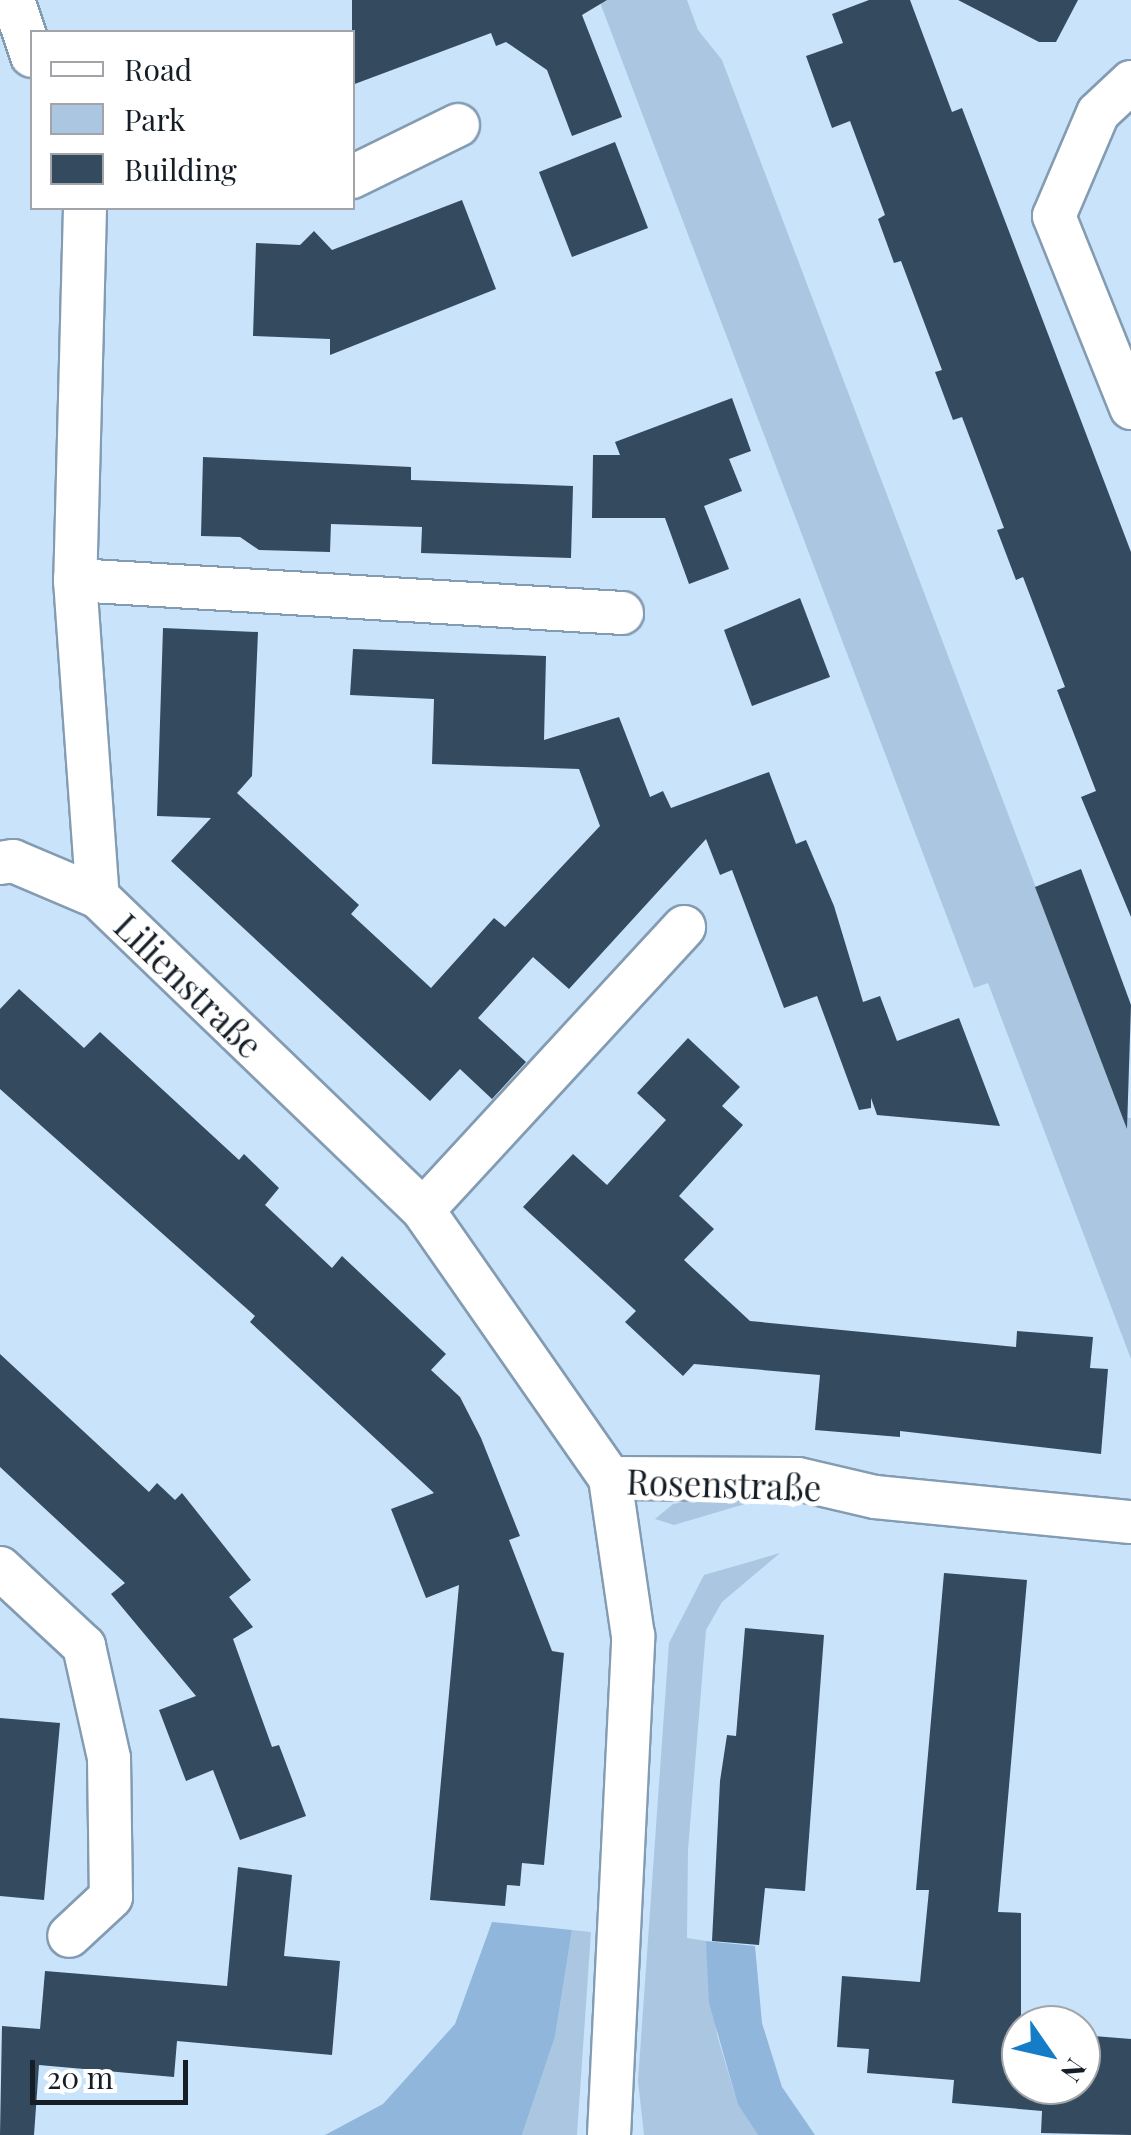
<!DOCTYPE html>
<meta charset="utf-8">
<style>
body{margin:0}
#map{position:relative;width:1131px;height:2135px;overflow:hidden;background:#c9e3fb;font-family:"Playfair Display",serif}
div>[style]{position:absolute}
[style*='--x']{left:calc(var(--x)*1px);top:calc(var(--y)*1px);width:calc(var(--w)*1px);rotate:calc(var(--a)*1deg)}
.green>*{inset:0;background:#abc6e0}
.forest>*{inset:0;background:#90b7db}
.building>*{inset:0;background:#344a5e}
.roads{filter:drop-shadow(2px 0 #849cb2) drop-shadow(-2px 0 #849cb2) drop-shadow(0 2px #849cb2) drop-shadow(0 -2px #849cb2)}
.minor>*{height:42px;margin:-21px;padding:0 21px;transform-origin:21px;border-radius:21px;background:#fff}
span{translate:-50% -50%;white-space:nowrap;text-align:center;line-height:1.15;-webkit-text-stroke:10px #fff;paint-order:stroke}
.street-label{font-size:35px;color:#151e27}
.legend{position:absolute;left:30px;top:30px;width:325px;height:180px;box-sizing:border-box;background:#fff;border:2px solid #a1a5a9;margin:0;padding:12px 18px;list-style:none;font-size:30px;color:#151e27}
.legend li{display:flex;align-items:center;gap:20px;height:50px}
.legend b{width:50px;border:2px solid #a1a5a9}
.north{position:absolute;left:1001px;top:2005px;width:100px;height:100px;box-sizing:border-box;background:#fff;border:2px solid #a1a5a9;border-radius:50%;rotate:124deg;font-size:28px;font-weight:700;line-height:40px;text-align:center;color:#151e27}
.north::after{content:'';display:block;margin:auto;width:35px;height:45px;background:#157dc8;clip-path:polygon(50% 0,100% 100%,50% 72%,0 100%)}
.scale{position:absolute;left:30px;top:2060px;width:158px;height:45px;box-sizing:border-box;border:5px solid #151e27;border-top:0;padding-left:12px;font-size:30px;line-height:35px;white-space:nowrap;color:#151e27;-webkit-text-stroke:8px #fff;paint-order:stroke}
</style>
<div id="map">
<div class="green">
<div style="clip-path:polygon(599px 0,687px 0,698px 30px,722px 60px,1123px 1117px,1131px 1118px,1131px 1359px,988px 983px,974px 988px)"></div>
<div style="clip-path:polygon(721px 1495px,745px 1498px,745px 1504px,674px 1525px,655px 1519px,673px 1504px)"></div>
<div style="clip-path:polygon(780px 1553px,722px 1602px,706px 1630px,688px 1850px,687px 1938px,706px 1941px,717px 2035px,738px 2105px,758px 2135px,644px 2135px,638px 2081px,669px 1643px,704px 1575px)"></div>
<div style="clip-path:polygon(572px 1930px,591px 1932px,577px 2135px,522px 2135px,555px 2037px)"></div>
</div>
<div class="forest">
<div style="clip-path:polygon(492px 1922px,572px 1930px,555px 2037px,522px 2135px,325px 2135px,383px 2104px,455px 2024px)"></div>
<div style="clip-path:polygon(706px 1941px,755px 1946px,762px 2023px,782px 2087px,815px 2135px,758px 2135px,738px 2105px,709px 2003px)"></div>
</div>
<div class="building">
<div style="clip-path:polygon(352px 0,607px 0,582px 15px,622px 117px,572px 136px,547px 70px,506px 42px,496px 46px,491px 33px,352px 85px)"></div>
<div style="clip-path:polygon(869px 0,910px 0,952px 112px,962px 108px,1131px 552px,1131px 917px,1081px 797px,1096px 791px,1057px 690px,1065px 687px,1023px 577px,1016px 580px,997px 530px,1004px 528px,962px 417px,953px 420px,935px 372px,942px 370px,901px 261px,894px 263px,878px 219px,885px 215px,850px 121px,832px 128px,806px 56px,843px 43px,832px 14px)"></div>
<div style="clip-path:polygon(958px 0,1078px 0,1056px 42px,1039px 42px)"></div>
<div style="clip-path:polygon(615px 142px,648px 228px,572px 257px,539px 172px)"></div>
<div style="clip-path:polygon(462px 200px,496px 289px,330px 355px,330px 339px,253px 336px,256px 243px,300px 245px,314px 231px,332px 250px)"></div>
<div style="clip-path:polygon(732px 398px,751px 451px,729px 459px,742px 491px,704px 506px,729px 569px,689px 584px,665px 518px,592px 518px,593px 455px,620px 455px,615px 442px)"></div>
<div style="clip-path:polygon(203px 457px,411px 467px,411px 480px,573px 486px,571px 558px,421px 553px,422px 527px,331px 524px,330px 552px,259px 550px,240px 537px,201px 536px)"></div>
<div style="clip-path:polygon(800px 598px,830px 677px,752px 706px,724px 630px)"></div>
<div style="clip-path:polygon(163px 628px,258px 632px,252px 776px,237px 793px,359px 905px,351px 914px,431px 988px,494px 918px,505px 927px,600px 826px,579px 769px,432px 764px,434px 699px,350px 695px,353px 649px,546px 656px,544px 740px,619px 717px,650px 797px,663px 791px,671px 808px,769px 772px,796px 844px,806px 840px,834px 906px,863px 1002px,880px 996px,897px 1041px,959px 1018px,1000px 1126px,877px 1115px,871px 1098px,871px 1108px,859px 1110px,817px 996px,784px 1008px,732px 870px,720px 875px,706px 839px,569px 989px,533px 957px,478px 1018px,526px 1062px,492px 1099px,460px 1069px,430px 1101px,171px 861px,211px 818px,157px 816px)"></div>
<div style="clip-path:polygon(1081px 869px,1131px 1005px,1127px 1129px,1035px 887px)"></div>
<div style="clip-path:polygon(19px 989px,84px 1048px,100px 1032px,239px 1160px,244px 1154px,279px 1188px,265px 1205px,332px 1268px,342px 1256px,446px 1354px,431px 1370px,460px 1397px,481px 1438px,520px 1536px,509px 1540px,552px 1651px,564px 1653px,544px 1865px,522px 1863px,520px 1886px,507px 1885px,505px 1906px,430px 1900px,459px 1585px,426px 1598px,391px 1509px,434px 1493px,250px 1322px,255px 1316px,0 1089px,0 1009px)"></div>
<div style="clip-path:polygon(688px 1038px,740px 1087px,722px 1106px,743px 1125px,679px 1196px,714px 1229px,684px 1260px,750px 1321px,1016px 1347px,1017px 1331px,1093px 1337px,1090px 1368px,1108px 1369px,1101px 1454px,900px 1431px,900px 1437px,815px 1430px,820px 1375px,694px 1364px,683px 1376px,625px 1322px,636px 1311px,523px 1207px,573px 1154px,607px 1185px,666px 1120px,637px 1093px)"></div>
<div style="clip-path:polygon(0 1354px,149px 1492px,157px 1483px,175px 1500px,182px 1493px,251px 1580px,229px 1597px,253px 1627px,233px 1639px,272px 1747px,279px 1745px,306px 1816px,240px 1840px,213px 1770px,186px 1781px,159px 1710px,196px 1696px,111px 1594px,125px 1583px,0 1467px)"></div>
<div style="clip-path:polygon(944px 1573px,1027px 1580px,998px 1912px,1021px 1913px,1021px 2085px,1081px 2085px,1081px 2035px,1131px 2039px,1131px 2135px,1041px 2133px,1042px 2111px,952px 2103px,954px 2080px,867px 2073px,869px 2049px,837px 2047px,842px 1976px,920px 1982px,929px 1890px,916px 1890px)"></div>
<div style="clip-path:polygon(745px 1628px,824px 1635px,805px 1891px,765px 1888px,759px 1945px,712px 1941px,720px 1781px,727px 1735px,736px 1736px)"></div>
<div style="clip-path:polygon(0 1718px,60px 1723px,44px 1900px,0 1896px)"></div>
<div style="clip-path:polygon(238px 1867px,292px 1875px,284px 1956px,340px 1961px,332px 2055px,177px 2041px,174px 2077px,39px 2065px,34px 2135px,0 2135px,2px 2026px,40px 2029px,45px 1971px,227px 1986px)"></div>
</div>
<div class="roads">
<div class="minor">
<div style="--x:13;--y:0;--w:59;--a:71.3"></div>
<div style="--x:1131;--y:82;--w:45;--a:136.8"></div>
<div style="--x:1098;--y:113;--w:112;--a:113.1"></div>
<div style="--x:1054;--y:216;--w:207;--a:68.1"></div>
<div style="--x:352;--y:177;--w:118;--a:-26.1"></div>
<div style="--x:85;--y:208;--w:372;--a:91.5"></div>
<div style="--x:75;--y:580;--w:318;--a:85.9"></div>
<div style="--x:98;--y:897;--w:451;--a:43.9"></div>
<div style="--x:423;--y:1210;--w:327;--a:55.1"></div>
<div style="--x:75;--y:580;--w:548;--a:3.45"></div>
<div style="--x:0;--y:863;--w:13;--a:-9"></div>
<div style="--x:13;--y:861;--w:92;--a:23"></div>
<div style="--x:423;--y:1210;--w:385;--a:-47.3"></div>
<div style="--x:0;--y:1568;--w:115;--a:42.9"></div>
<div style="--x:84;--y:1646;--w:115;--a:77.4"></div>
<div style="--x:109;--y:1758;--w:139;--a:89.2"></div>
<div style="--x:111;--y:1897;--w:57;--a:137.1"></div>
<div style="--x:609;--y:2135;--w:500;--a:-87.2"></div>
<div style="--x:633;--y:1636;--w:160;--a:-98.3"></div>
<div style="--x:610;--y:1478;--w:188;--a:0.3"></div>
<div style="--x:798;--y:1479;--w:79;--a:13.2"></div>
<div style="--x:875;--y:1497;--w:257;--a:5.6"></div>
</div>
</div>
<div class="street-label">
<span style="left:189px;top:985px;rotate:44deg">Lilienstraße</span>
<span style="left:724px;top:1484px;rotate:2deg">Rosenstraße</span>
</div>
<ul class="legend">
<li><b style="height:12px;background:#fff"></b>Road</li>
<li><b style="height:28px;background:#abc6e0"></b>Park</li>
<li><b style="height:28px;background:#344a5e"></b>Building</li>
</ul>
<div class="north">N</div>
<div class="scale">20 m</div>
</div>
